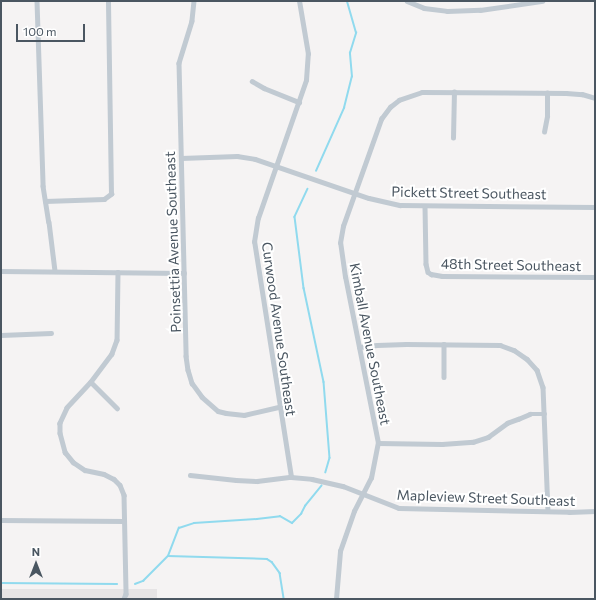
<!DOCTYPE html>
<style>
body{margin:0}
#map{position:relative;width:596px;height:600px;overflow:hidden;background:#f5f3f3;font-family:Commissioner,sans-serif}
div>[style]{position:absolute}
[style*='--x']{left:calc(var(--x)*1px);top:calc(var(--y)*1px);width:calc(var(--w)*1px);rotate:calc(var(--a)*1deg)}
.education>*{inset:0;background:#e6e4e5}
.stream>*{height:1.5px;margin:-0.75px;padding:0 0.75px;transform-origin:0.75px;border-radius:0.75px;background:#90daee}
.street>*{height:4.5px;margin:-2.25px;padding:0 2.25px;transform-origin:2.25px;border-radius:2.25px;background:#c1cad2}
span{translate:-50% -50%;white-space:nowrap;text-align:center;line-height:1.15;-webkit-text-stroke:4px #fff;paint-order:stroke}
.street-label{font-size:14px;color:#4a5661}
.frame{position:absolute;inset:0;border:2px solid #4a5661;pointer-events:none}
.north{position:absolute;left:16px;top:544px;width:40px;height:40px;-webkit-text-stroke:3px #fff;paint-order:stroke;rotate:0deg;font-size:11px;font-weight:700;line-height:16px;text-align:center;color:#4a5661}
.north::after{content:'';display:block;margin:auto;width:14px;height:18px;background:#4a5661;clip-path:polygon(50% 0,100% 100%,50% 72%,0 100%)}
.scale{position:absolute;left:16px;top:24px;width:69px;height:18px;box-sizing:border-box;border:2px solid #4a5661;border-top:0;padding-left:5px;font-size:12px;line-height:14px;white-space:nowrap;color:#4a5661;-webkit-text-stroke:3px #fff;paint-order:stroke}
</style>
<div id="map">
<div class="education">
<div style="clip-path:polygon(1px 589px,157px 589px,157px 599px,1px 599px)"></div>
</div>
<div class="stream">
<div style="--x:316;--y:171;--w:69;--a:-66"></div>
<div style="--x:344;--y:108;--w:32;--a:-76"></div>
<div style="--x:352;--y:77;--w:24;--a:-95"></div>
<div style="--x:350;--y:53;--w:21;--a:-73"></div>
<div style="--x:356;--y:33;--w:33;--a:-106"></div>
<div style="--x:308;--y:189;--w:31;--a:115"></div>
<div style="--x:295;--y:217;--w:72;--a:82.8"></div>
<div style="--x:304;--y:288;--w:96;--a:78"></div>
<div style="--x:324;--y:382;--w:76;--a:85.5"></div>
<div style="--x:330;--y:458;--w:15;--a:106"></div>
<div style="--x:168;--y:556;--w:99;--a:1.7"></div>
<div style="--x:267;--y:559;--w:6;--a:31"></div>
<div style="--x:272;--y:562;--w:14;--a:54"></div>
<div style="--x:280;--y:573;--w:26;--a:81"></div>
<div style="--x:1;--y:583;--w:116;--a:0.5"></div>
<div style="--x:135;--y:584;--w:9;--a:-21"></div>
<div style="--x:143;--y:581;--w:35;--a:-45"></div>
<div style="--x:168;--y:556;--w:30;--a:-69"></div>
<div style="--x:179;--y:528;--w:16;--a:-18"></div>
<div style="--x:194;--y:523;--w:63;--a:-3.6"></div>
<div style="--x:257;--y:519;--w:23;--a:-7"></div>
<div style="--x:280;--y:516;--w:14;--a:30"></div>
<div style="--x:292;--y:523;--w:13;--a:-45"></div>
<div style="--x:301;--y:514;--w:9;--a:-63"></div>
<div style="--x:305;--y:506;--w:26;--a:-51"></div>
</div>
<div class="street">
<div style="--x:37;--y:1;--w:185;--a:88.1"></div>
<div style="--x:43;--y:186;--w:36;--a:81"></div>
<div style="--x:49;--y:222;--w:49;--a:83"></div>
<div style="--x:194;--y:1;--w:20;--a:96"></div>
<div style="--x:192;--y:21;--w:44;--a:107.2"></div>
<div style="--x:179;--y:63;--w:293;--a:88.6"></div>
<div style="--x:186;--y:356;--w:14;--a:82"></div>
<div style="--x:188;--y:370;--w:14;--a:73"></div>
<div style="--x:192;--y:383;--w:17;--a:54"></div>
<div style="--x:202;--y:397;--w:21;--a:41"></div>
<div style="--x:218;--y:411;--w:8;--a:14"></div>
<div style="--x:226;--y:413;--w:18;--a:6"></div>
<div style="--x:244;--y:415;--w:36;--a:-13"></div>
<div style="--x:407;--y:1;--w:18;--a:22"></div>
<div style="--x:424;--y:8;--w:23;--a:7"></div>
<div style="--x:447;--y:11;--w:33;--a:-2"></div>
<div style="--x:480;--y:10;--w:63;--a:-8.3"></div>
<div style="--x:252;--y:81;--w:14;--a:30"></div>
<div style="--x:264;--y:88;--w:38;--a:22"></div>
<div style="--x:544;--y:132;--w:16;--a:-79"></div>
<div style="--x:547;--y:116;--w:23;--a:-90"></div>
<div style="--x:453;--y:138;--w:46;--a:-88.8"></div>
<div style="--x:181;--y:158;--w:56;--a:-2"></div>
<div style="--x:237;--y:156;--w:18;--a:9"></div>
<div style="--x:255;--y:159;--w:120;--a:18.9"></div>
<div style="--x:369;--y:198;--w:32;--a:13"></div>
<div style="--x:400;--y:205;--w:195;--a:0.6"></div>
<div style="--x:45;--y:201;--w:59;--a:-1.9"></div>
<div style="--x:104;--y:199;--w:9;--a:-36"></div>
<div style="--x:111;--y:194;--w:193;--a:-90.9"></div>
<div style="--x:425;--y:206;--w:58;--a:89"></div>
<div style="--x:426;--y:264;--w:8;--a:76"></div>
<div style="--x:428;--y:272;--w:4;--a:34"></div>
<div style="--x:431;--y:274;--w:11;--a:10"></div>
<div style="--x:442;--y:276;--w:153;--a:0.4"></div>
<div style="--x:1;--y:271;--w:183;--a:0.6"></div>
<div style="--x:118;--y:272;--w:68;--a:90.8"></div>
<div style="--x:117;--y:340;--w:15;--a:110"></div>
<div style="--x:112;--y:354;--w:35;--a:127"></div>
<div style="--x:91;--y:382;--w:35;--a:133"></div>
<div style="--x:67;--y:408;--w:17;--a:115"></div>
<div style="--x:60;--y:423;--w:10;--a:90"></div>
<div style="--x:60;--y:433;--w:20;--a:75"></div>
<div style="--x:65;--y:452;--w:13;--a:51"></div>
<div style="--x:73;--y:462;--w:14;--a:34"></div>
<div style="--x:85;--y:470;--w:19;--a:12"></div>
<div style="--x:104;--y:474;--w:11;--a:27"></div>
<div style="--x:114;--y:479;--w:8;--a:45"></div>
<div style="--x:120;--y:485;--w:11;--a:68"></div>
<div style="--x:124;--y:495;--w:99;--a:88.8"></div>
<div style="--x:126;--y:594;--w:5;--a:112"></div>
<div style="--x:1;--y:335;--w:50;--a:-2.3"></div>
<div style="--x:444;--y:344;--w:33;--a:90"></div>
<div style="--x:359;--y:347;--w:18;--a:-6"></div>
<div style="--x:377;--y:345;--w:29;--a:-2"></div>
<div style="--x:406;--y:344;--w:94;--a:0.6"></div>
<div style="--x:500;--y:345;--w:15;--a:20"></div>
<div style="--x:514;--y:350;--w:16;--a:35"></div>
<div style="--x:527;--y:359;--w:15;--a:48"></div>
<div style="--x:537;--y:370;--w:18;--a:71"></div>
<div style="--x:543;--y:387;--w:124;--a:87.7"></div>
<div style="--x:91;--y:382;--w:37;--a:45"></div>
<div style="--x:378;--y:443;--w:64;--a:0.9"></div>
<div style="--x:442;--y:444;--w:31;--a:-4"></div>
<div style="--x:473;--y:442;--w:16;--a:-18"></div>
<div style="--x:488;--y:437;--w:24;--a:-36"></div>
<div style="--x:507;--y:423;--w:12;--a:-20"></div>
<div style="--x:518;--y:419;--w:13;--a:-23"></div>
<div style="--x:530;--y:414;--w:15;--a:0"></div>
<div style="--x:190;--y:475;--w:46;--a:6.2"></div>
<div style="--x:236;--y:480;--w:21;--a:3"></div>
<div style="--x:257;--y:481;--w:34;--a:-7"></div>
<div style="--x:291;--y:477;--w:21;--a:5"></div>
<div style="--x:312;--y:479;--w:32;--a:13"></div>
<div style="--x:343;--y:486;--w:60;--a:21.4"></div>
<div style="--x:399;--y:508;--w:170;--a:1.3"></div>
<div style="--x:569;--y:512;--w:26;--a:-2"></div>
<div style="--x:291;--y:477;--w:238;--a:-98.9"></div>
<div style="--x:254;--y:242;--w:24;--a:-81"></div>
<div style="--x:258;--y:218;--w:146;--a:-70.8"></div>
<div style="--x:306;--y:80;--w:26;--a:-86"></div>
<div style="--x:308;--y:54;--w:54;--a:-99.6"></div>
<div style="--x:1;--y:520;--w:123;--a:0.5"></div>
<div style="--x:336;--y:599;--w:48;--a:-85.2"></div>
<div style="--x:340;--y:551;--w:42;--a:-70.7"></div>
<div style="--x:354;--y:511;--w:37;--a:-63"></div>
<div style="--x:371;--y:478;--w:36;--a:-79"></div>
<div style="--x:378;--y:443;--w:169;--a:-101.2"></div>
<div style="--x:345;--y:277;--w:34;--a:-98"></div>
<div style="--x:340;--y:243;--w:17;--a:-80"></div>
<div style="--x:343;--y:226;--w:114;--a:-70.4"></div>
<div style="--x:381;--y:119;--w:15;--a:-53"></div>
<div style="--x:390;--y:107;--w:11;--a:-38"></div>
<div style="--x:399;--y:100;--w:24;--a:-19"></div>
<div style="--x:422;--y:92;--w:144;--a:0.4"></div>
<div style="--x:566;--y:93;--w:16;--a:4"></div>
<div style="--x:582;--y:94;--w:14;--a:17"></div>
</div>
<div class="street-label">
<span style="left:469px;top:193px;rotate:1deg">Pickett Street Southeast</span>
<span style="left:173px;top:242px;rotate:-92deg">Poinsettia Avenue Southeast</span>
<span style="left:511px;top:265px;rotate:1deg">48th Street Southeast</span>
<span style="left:279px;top:329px;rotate:82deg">Curwood Avenue Southeast</span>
<span style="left:370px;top:344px;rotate:79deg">Kimball Avenue Southeast</span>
<span style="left:486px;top:498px;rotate:2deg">Mapleview Street Southeast</span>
</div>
<div class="frame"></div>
<div class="north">N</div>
<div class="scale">100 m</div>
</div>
